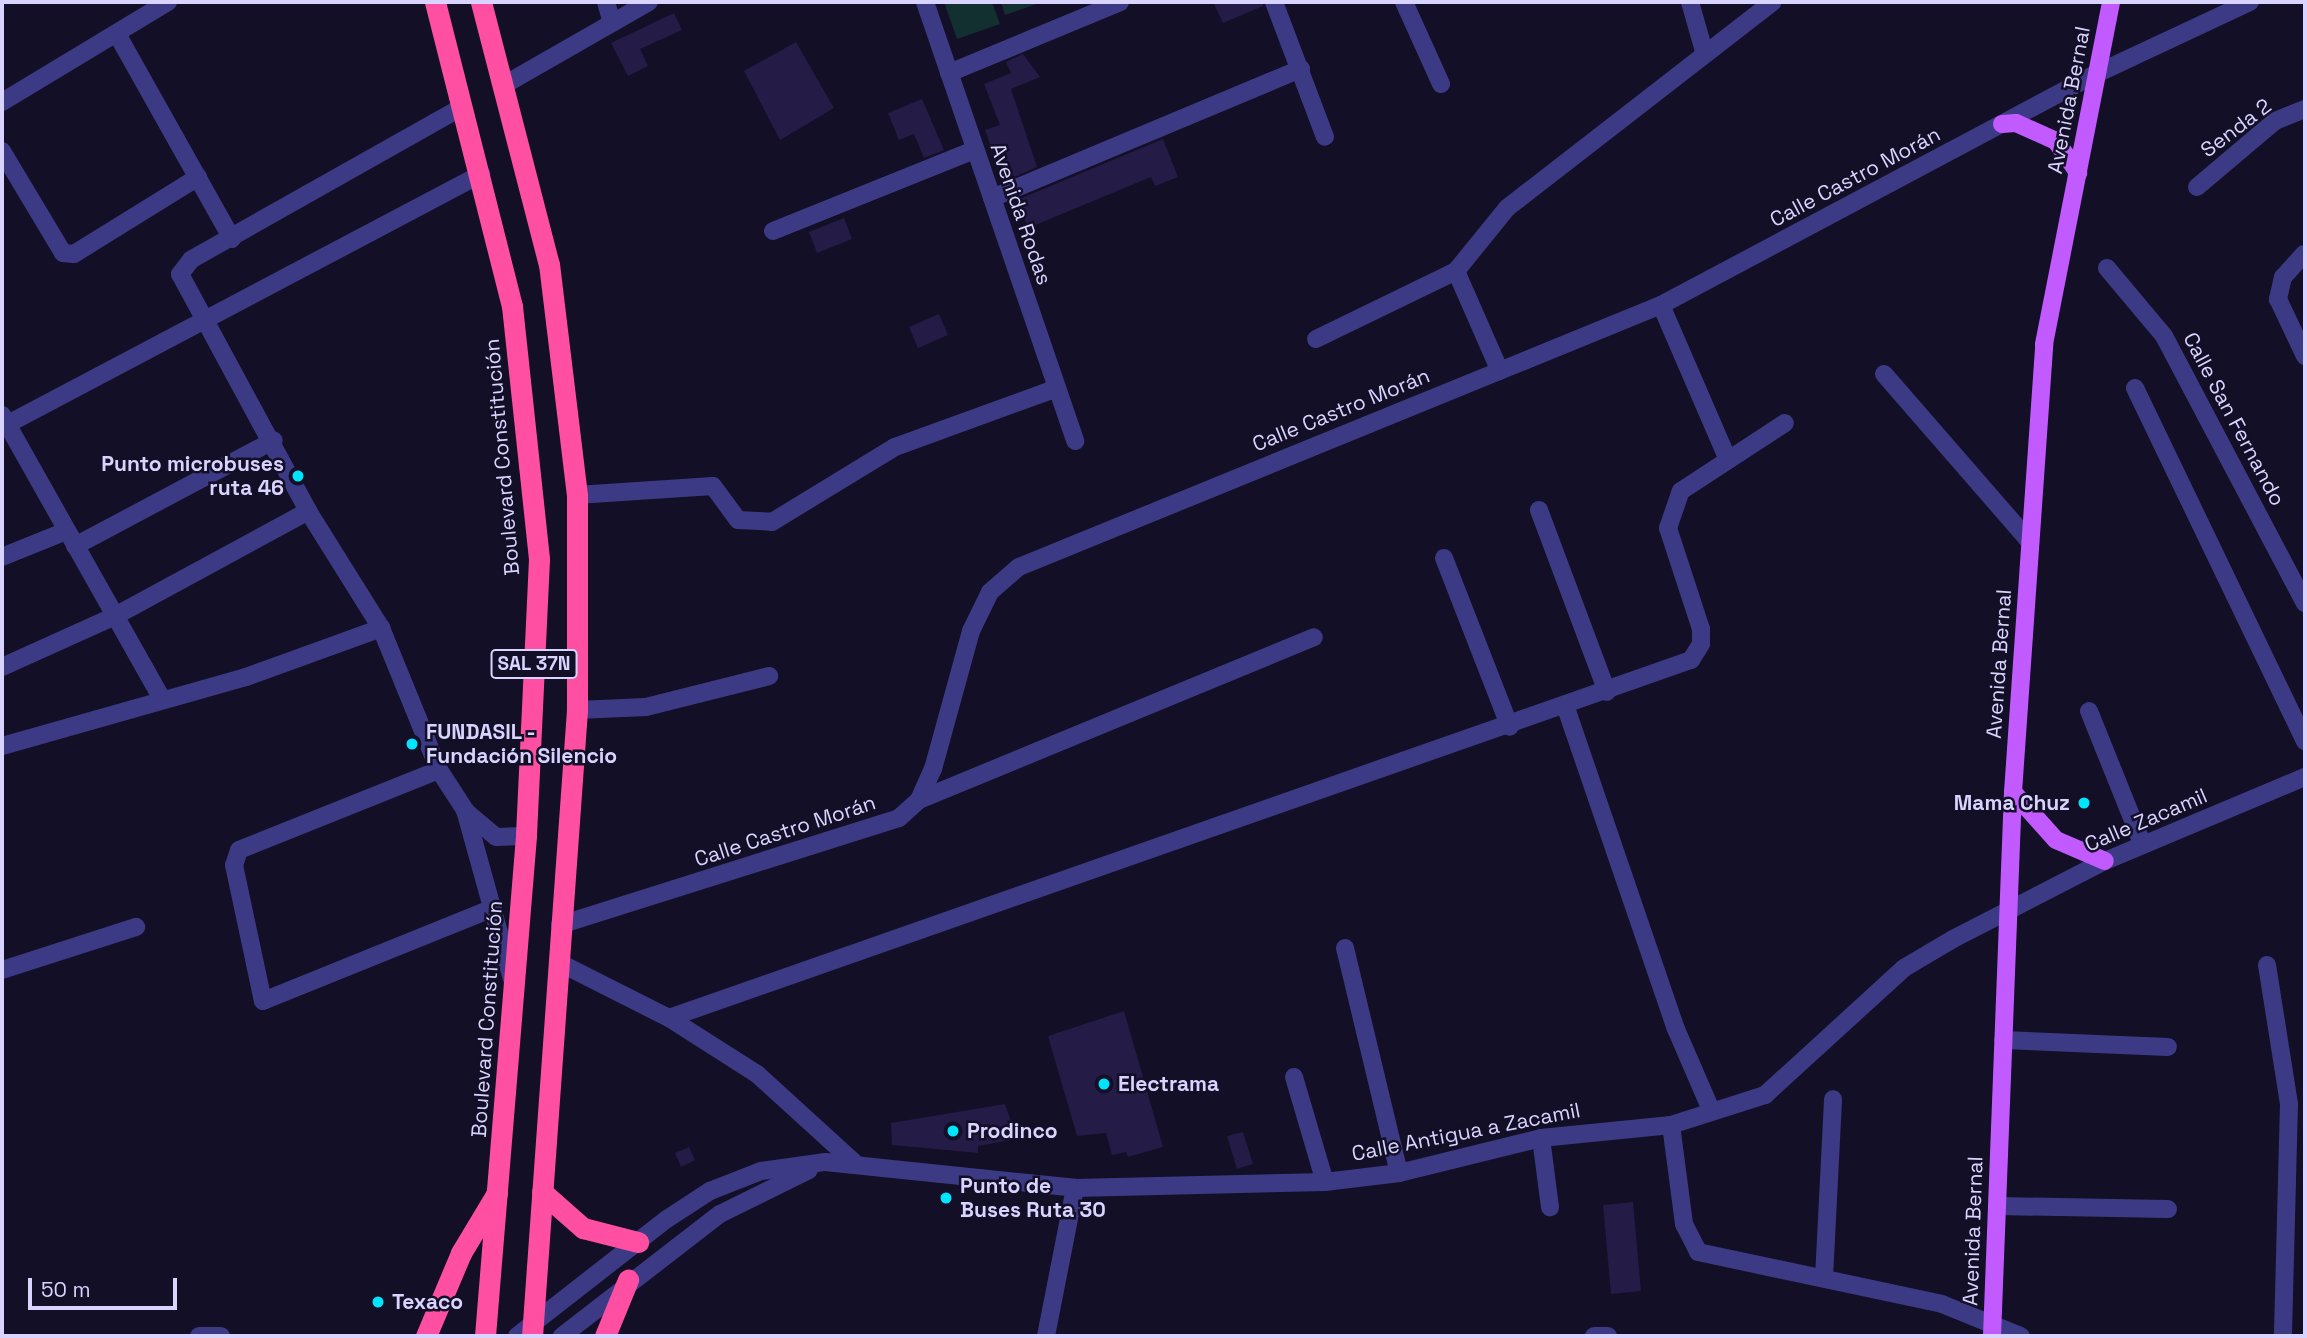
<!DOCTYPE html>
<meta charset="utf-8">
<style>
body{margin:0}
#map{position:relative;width:2307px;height:1338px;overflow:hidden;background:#130f26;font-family:"Space Grotesk",sans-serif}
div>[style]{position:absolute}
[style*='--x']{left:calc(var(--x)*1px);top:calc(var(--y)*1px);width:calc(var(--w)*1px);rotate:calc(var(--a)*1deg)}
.green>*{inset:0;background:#12302f}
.building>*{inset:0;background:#241b47}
.minor>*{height:18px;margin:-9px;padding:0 9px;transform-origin:9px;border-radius:9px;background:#3d3a85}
.major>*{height:18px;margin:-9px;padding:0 9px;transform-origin:9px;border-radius:9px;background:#c25bff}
.highway>*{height:21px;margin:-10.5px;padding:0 10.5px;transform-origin:10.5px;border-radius:10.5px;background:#ff4fa3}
.dots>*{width:19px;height:19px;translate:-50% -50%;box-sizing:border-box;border:4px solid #130f26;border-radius:50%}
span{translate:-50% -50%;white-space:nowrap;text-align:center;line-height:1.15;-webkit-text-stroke:5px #130f26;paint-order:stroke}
.shield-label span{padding:2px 5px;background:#130f26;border:2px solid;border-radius:5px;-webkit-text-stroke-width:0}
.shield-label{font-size:19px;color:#d9d4ff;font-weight:700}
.street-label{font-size:21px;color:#d9d4ff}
.poi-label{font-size:21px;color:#d9d4ff;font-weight:700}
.right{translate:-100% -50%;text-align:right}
.left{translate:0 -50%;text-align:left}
.frame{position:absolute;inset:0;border:4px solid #d9d4ff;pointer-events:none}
.scale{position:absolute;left:28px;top:1278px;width:149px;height:32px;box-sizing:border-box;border:4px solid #d9d4ff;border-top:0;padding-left:9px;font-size:21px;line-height:24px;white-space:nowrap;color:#d9d4ff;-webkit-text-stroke:5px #130f26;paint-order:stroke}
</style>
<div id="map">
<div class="green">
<div style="clip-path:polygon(944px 2px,992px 2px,1000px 24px,957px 39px)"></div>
<div style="clip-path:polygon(1001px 2px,1042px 2px,1005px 15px)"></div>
</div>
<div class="building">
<div style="clip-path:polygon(1213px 2px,1263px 2px,1263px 6px,1223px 23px)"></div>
<div style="clip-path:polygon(674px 13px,682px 30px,640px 49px,648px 66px,628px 76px,611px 43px)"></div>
<div style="clip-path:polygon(796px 42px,834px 108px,780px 140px,744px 71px)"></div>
<div style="clip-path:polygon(1023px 54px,1040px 77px,1011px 89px,1037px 167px,1012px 178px,999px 144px,991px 147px,985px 130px,1000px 125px,984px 84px,1011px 73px,1006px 62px)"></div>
<div style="clip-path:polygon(922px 99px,944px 150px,924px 158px,914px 134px,899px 140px,888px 113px)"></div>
<div style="clip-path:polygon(1163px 139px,1178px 177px,1155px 186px,1151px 177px,1028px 228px,1017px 200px)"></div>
<div style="clip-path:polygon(844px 218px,852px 239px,817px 253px,809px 232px)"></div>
<div style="clip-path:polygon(939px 314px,948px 335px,918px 348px,909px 327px)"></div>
<div style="clip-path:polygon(1124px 1011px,1163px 1147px,1128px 1157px,1126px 1152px,1112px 1155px,1106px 1133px,1077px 1136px,1048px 1036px)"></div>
<div style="clip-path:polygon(1005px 1104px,1017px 1139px,978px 1146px,978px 1153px,892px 1145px,891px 1123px)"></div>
<div style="clip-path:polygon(1243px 1132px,1253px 1164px,1237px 1169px,1227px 1136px)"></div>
<div style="clip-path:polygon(689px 1147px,695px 1160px,681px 1167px,675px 1153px)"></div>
<div style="clip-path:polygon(1633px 1202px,1641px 1291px,1611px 1294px,1603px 1205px)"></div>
</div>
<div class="minor">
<div style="--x:606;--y:2;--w:22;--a:74"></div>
<div style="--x:925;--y:2;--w:464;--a:71.1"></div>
<div style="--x:1274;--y:2;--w:144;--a:69.3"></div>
<div style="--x:1404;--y:2;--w:90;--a:65.7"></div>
<div style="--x:1690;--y:2;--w:51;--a:74.1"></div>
<div style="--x:117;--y:34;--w:235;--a:60.7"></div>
<div style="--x:949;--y:73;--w:185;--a:-22.5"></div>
<div style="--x:504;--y:85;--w:167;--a:-29.8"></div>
<div style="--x:2;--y:102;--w:194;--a:-31.1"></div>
<div style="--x:462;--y:107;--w:311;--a:150.6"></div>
<div style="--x:191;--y:260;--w:18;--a:128"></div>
<div style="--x:180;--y:274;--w:269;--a:61.6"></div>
<div style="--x:308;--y:511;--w:138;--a:58"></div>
<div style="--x:381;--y:628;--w:153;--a:67.8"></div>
<div style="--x:439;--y:770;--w:48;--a:57"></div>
<div style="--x:465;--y:810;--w:175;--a:74.5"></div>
<div style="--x:2;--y:151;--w:119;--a:59.1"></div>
<div style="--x:63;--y:253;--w:11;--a:5"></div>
<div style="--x:74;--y:254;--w:146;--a:-31.8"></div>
<div style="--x:2197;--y:187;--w:102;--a:-40.2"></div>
<div style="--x:2275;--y:121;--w:32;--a:-22"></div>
<div style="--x:992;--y:198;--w:335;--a:-22.7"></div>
<div style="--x:773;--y:231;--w:218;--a:-21.9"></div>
<div style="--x:2304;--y:254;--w:31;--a:132"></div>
<div style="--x:2283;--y:277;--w:23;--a:103"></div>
<div style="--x:2278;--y:299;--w:63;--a:64.7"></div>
<div style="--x:2107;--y:268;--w:89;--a:50"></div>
<div style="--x:2164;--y:336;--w:302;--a:62.2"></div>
<div style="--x:1456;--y:271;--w:109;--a:66.3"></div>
<div style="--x:1661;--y:305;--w:169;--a:66.6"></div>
<div style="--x:1316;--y:339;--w:156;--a:-25.9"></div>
<div style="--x:1456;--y:271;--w:81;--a:-51"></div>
<div style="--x:1507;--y:208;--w:336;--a:-37.8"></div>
<div style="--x:1884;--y:374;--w:223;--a:49"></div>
<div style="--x:2135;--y:388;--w:392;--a:64.3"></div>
<div style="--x:2;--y:415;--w:324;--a:60.6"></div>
<div style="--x:2;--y:427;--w:542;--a:-27.84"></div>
<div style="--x:577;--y:495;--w:136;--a:-3.8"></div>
<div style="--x:713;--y:486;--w:42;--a:53.7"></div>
<div style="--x:738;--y:520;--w:34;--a:3"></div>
<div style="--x:772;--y:522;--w:144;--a:-31.4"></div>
<div style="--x:895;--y:447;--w:172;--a:-20"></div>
<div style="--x:1539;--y:510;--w:194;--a:69.5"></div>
<div style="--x:75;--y:546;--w:225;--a:-28"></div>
<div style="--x:2;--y:557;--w:67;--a:-22"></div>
<div style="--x:1444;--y:558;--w:181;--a:68.7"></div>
<div style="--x:2;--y:667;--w:124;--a:-24.3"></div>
<div style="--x:115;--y:616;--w:220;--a:-28.5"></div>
<div style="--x:1566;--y:708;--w:339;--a:71.1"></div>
<div style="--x:1676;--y:1029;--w:90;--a:66.6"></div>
<div style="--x:577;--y:710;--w:69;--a:-2.5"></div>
<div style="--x:646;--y:707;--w:127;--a:-14.1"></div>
<div style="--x:2089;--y:711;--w:144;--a:68.1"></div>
<div style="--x:2;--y:746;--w:254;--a:-15.8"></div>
<div style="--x:246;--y:677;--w:144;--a:-19.9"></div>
<div style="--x:439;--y:770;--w:215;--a:158.2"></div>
<div style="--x:239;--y:850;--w:16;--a:108"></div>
<div style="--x:234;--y:865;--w:139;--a:78"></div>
<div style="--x:263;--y:1001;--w:248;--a:-22"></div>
<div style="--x:919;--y:800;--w:427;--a:-22.4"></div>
<div style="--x:465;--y:811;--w:40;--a:40"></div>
<div style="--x:496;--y:837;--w:30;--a:-2"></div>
<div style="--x:560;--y:925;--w:355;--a:-17.5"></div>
<div style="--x:899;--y:818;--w:27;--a:-42"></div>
<div style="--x:919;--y:800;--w:34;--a:-66"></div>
<div style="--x:933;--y:769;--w:143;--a:-74.6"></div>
<div style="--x:971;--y:631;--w:43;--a:-64"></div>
<div style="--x:990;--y:592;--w:38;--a:-41"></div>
<div style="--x:1019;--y:567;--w:693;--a:-22.2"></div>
<div style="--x:1661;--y:305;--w:493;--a:-28"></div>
<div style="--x:2096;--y:74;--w:170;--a:-25.1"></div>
<div style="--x:1345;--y:948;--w:231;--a:76.5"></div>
<div style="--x:560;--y:963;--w:122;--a:26.8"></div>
<div style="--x:669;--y:1018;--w:104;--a:32.5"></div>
<div style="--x:757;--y:1074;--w:135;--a:42.3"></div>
<div style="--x:2267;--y:965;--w:141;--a:81"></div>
<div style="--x:2289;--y:1104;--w:232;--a:91.5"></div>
<div style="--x:2;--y:970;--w:141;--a:-17.8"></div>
<div style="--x:669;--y:1018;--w:1083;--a:-19.31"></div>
<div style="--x:1691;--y:660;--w:19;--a:-58"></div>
<div style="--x:1701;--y:644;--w:15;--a:-90"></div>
<div style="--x:1701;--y:629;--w:106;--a:-108.1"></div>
<div style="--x:1668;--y:528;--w:39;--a:-71"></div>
<div style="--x:1681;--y:491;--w:124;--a:-33.2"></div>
<div style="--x:2003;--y:1040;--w:165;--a:2.4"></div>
<div style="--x:1294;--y:1077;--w:109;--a:73.6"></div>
<div style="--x:1671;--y:1125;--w:100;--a:82.5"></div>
<div style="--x:1684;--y:1224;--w:31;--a:63"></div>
<div style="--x:1698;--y:1252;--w:249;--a:12"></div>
<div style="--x:1942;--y:1304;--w:85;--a:22.1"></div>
<div style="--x:1541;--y:1138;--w:70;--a:82.6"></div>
<div style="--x:1997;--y:1206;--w:171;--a:1"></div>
<div style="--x:1824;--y:1278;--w:179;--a:-87.1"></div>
<div style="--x:199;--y:1336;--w:22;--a:0"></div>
<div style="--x:517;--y:1336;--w:190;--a:-38"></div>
<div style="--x:667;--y:1219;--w:51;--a:-33.1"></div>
<div style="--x:710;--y:1191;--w:55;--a:-21.4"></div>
<div style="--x:761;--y:1171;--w:65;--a:-8"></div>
<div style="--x:825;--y:1162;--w:251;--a:5.9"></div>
<div style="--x:1075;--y:1188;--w:250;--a:-1.4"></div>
<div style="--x:1325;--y:1182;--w:75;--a:-6.9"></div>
<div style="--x:1399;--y:1173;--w:146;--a:-13.8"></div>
<div style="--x:1541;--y:1138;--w:131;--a:-5.7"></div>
<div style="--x:1671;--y:1125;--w:99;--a:-17.7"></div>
<div style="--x:1765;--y:1095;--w:188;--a:-42.4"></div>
<div style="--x:1904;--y:968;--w:57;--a:-30.6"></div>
<div style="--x:1953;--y:939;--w:171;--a:-27.2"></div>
<div style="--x:2105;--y:861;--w:217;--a:-22.8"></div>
<div style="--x:562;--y:1336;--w:200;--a:-37.7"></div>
<div style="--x:720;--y:1214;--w:99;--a:-26.3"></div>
<div style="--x:1046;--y:1336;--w:151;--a:-78.9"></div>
<div style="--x:1594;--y:1336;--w:14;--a:0"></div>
</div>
<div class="major">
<div style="--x:2002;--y:124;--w:14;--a:-4"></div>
<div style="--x:2016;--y:123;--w:44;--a:24.2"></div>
<div style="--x:2056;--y:141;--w:39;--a:55"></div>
<div style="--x:2013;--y:792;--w:64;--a:48.1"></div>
<div style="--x:2056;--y:840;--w:53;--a:23.2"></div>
<div style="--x:1992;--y:1336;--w:544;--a:-87.79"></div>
<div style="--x:2013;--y:792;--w:449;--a:-86"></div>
<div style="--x:2044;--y:344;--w:349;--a:-78.9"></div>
</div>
<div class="highway">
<div style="--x:435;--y:2;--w:314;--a:75.8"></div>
<div style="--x:512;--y:306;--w:254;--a:83.9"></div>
<div style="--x:539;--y:559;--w:277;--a:92.7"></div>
<div style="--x:526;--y:836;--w:502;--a:94.69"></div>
<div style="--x:481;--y:2;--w:271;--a:75.5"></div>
<div style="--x:549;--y:264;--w:233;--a:83.1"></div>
<div style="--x:577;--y:495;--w:215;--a:90"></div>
<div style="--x:577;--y:710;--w:628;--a:94.11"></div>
<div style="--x:542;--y:1192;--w:55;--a:41.3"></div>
<div style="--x:583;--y:1228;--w:57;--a:14.3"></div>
<div style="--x:426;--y:1336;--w:90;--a:-67.1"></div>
<div style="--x:461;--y:1253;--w:70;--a:-59"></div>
<div style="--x:605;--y:1336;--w:61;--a:-67.7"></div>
</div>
<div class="dots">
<div style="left:298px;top:476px;background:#00e5ff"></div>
<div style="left:412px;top:744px;background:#00e5ff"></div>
<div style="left:2084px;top:803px;background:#00e5ff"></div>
<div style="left:1104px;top:1084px;background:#00e5ff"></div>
<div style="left:953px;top:1131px;background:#00e5ff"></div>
<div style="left:946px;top:1198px;background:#00e5ff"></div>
<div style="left:378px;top:1302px;background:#00e5ff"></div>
</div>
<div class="shield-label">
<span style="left:534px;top:664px">SAL 37N</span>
</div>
<div class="street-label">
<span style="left:2069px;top:100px;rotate:-79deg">Avenida Bernal</span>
<span style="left:2236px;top:128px;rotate:-37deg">Senda 2</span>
<span style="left:1855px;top:177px;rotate:-28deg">Calle Castro Morán</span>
<span style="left:1021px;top:214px;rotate:71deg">Avenida Rodas</span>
<span style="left:1341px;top:410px;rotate:-22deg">Calle Castro Morán</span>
<span style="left:2234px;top:419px;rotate:62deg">Calle San Fernando</span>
<span style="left:502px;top:457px;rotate:-95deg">Boulevard Constitución</span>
<span style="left:1999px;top:664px;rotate:-86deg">Avenida Bernal</span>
<span style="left:2146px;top:820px;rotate:-23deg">Calle Zacamil</span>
<span style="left:785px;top:831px;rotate:-18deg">Calle Castro Morán</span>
<span style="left:487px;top:1019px;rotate:-86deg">Boulevard Constitución</span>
<span style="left:1466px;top:1132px;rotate:-11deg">Calle Antigua a Zacamil</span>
<span style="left:1973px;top:1231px;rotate:-88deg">Avenida Bernal</span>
</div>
<div class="poi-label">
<span class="right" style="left:284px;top:476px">Punto microbuses<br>ruta 46</span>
<span class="left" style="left:426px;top:744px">FUNDASIL -<br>Fundación Silencio</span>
<span class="right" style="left:2070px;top:803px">Mama Chuz</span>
<span class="left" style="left:1118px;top:1084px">Electrama</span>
<span class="left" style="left:967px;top:1131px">Prodinco</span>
<span class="left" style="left:960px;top:1198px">Punto de<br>Buses Ruta 30</span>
<span class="left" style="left:392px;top:1302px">Texaco</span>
</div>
<div class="frame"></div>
<div class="scale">50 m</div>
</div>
